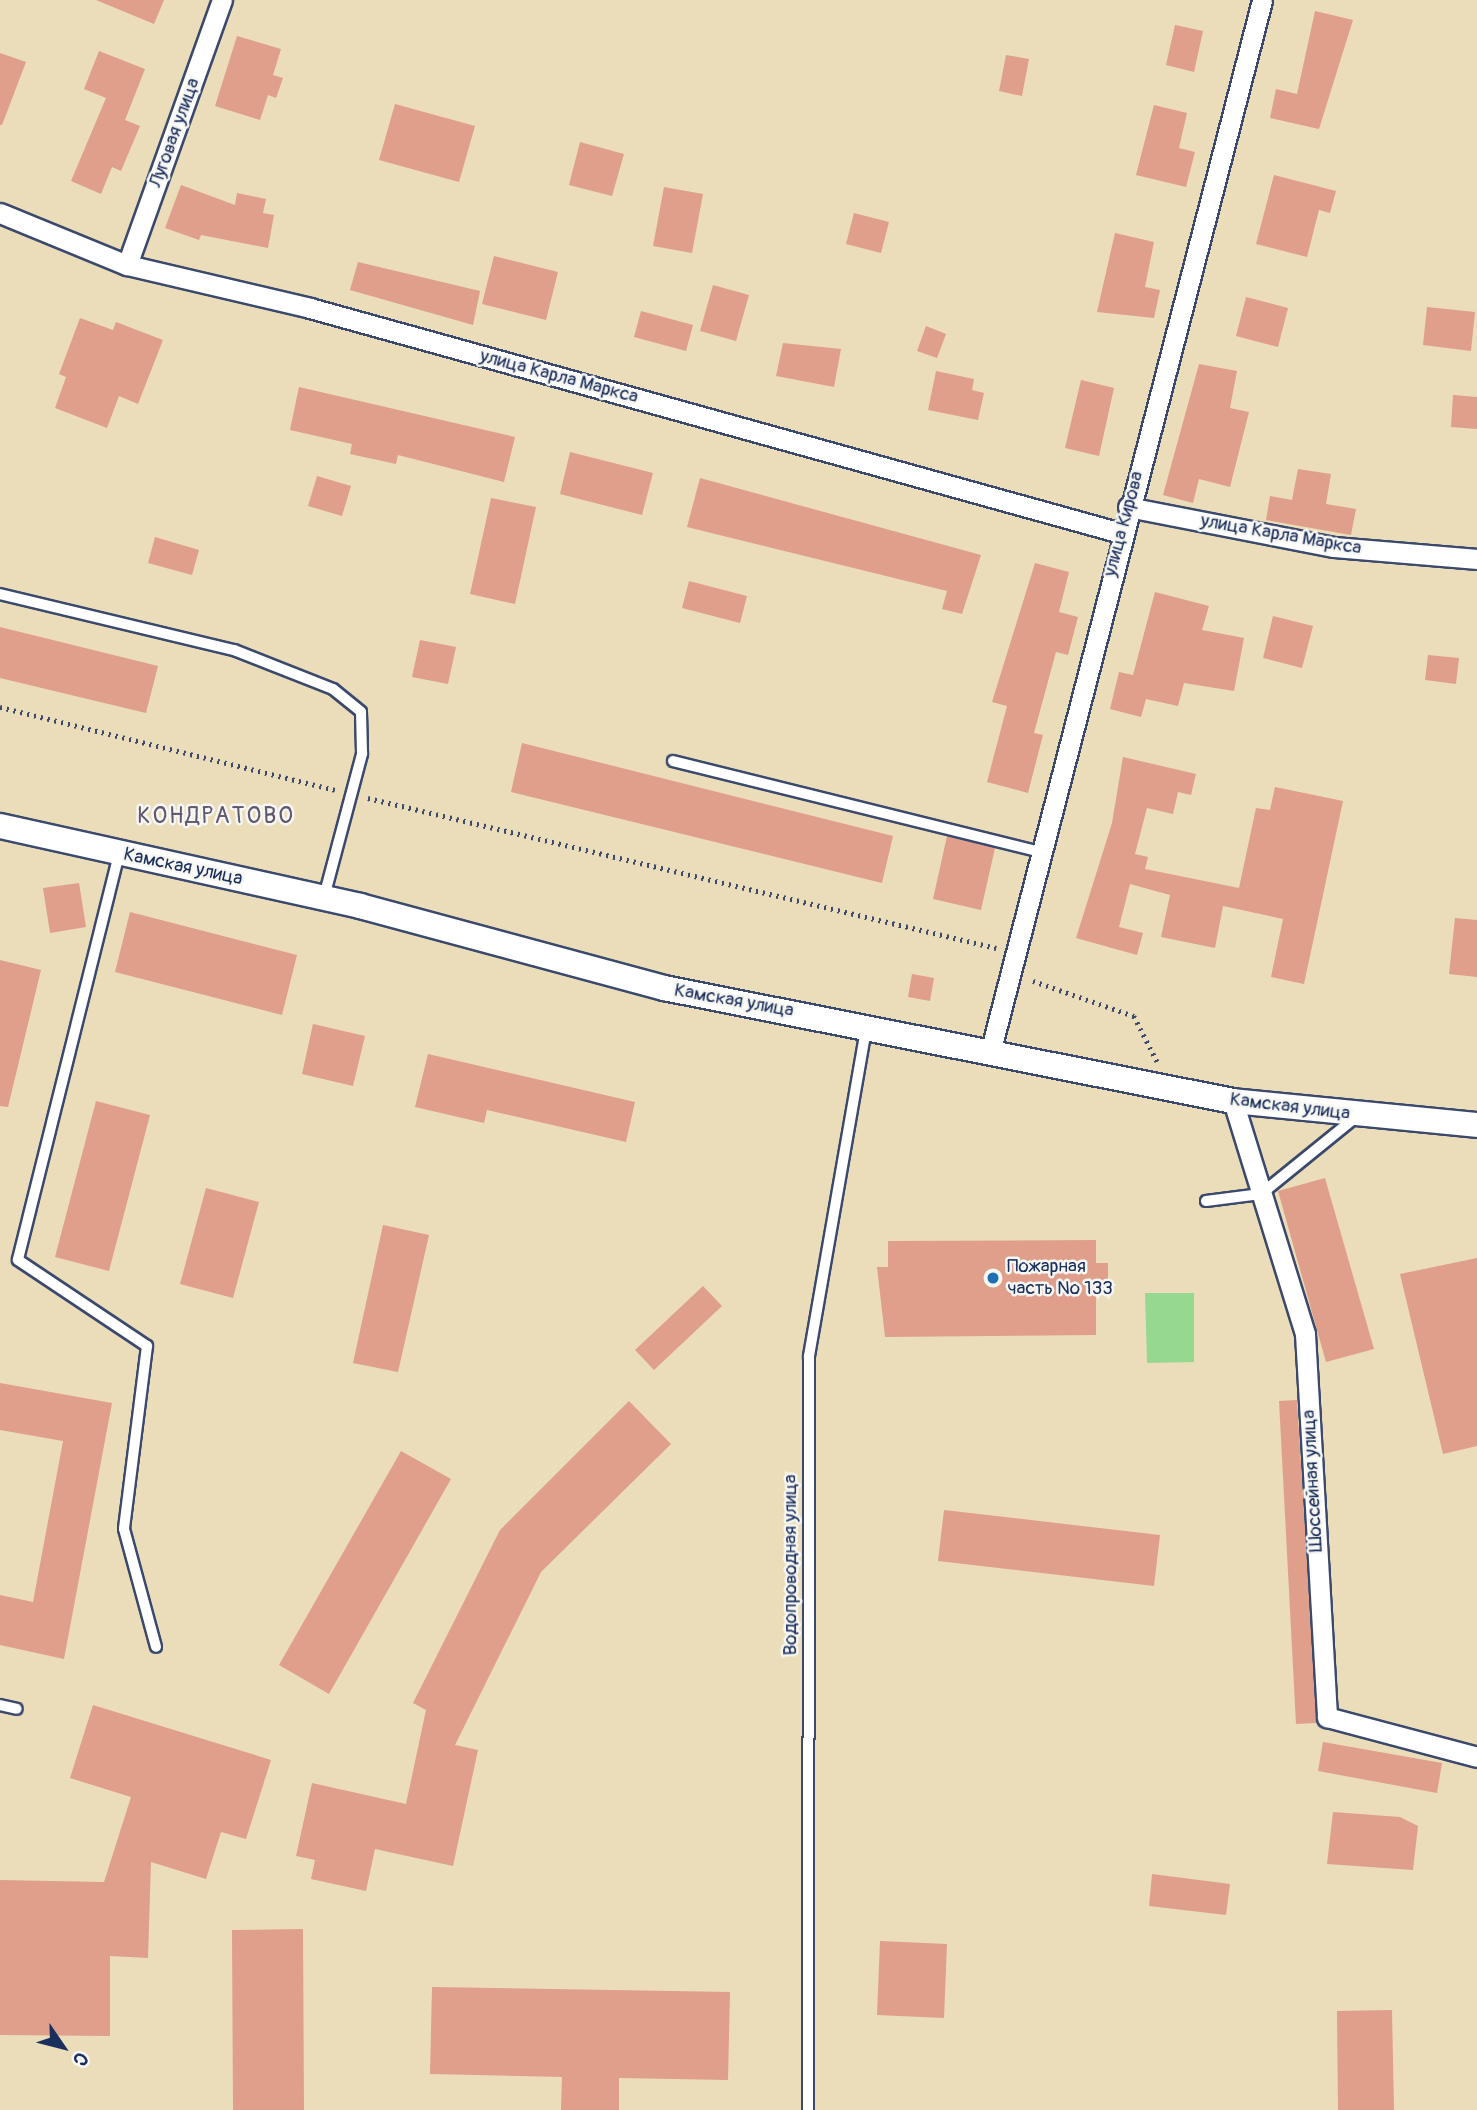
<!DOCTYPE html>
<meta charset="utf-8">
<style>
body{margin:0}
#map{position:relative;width:1477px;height:2110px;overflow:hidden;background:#ebddb9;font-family:Pangolin,sans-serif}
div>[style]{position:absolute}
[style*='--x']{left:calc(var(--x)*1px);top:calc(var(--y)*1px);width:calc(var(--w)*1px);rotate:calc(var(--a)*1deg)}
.green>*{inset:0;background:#96d88f}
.building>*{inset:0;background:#df9f8b}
.path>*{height:4.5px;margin-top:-2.25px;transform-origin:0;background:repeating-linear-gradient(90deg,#3a496c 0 2px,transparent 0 7px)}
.roads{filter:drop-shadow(2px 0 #3a496c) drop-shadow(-2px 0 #3a496c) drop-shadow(0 2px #3a496c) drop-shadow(0 -2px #3a496c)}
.service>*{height:10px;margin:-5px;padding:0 5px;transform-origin:5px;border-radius:5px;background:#fff}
.minor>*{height:19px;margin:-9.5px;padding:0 9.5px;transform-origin:9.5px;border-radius:9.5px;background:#fff}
.tertiary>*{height:24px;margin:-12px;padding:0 12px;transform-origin:12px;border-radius:12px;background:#fff}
.dots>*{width:19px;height:19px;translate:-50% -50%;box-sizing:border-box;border:4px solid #f6f6f2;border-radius:50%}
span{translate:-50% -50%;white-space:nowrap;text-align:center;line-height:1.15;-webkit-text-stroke:5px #f6f6f2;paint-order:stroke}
.street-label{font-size:19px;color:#1b2f5e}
.poi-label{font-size:19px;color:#1b2f5e}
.left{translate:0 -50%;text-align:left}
.quarter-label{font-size:23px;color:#60566e;letter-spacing:2px}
.north{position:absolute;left:28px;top:2012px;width:70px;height:70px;-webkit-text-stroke:5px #f6f6f2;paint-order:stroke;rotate:125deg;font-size:19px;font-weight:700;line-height:28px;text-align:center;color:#1b2f5e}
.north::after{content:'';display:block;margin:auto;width:24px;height:32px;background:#1b2f5e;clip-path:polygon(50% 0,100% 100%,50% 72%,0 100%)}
</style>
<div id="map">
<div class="green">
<div style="clip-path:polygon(1145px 1293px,1194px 1293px,1194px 1362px,1147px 1363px)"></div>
</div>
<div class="building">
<div style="clip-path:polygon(96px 0,164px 0,154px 24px)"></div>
<div style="clip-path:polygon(1315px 11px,1353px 20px,1319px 129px,1270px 118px,1276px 89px,1297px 94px)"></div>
<div style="clip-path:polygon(1175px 25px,1203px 31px,1194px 72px,1166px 65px)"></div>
<div style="clip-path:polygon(237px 36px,281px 49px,273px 75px,283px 78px,276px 98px,268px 95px,260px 120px,215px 106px)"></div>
<div style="clip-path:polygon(99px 51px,145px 69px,125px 120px,140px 126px,121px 171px,112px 167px,101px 194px,71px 181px,106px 98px,84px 89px)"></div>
<div style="clip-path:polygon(0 53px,26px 62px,2px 125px,0 125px)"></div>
<div style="clip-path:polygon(1006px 55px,1029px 59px,1022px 96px,999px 91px)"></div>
<div style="clip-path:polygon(395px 104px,475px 126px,459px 182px,379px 160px)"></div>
<div style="clip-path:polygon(1154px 105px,1187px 113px,1179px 148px,1195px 152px,1186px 187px,1136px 175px)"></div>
<div style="clip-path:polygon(580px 142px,624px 154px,612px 196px,569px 185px)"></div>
<div style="clip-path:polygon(1274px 175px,1336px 191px,1330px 213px,1319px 210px,1307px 257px,1256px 244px)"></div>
<div style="clip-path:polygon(181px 185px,235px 205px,237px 193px,266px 199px,263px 213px,274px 215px,268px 248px,201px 235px,199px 240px,165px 228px)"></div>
<div style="clip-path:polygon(664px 187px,703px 194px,692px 253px,653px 246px)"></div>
<div style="clip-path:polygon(854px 213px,889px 222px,881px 253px,846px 244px)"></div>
<div style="clip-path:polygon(1115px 233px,1154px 242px,1145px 287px,1160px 290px,1154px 318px,1097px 312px)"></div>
<div style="clip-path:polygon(494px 256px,558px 272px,546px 320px,482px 304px)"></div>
<div style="clip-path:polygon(358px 262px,480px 291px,473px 325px,350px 290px)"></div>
<div style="clip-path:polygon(713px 285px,749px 295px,736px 341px,700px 331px)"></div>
<div style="clip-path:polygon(1246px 297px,1288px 308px,1278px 347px,1236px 336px)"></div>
<div style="clip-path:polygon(1427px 307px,1475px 312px,1471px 351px,1423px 345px)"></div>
<div style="clip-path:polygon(641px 311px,693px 325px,686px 351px,634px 337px)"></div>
<div style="clip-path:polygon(80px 318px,113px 330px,116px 322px,163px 340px,138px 404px,119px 396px,107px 428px,55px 408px,66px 377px,59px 374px)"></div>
<div style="clip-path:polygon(926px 326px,946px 334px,937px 358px,917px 351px)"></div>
<div style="clip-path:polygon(783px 343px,841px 349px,834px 387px,776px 376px)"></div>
<div style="clip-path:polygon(1199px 364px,1237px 371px,1230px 408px,1249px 412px,1230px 487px,1199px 479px,1193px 503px,1163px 495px)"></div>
<div style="clip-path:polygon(936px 371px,974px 379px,972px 390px,984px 393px,978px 420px,928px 410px)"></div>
<div style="clip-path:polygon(1081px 380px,1114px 388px,1099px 456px,1065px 448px)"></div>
<div style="clip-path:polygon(299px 387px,515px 437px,504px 482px,398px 455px,396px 464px,350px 454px,352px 444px,290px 430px)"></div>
<div style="clip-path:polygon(1453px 395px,1477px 397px,1477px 429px,1451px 427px)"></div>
<div style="clip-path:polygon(570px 452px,653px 473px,642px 515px,560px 494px)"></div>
<div style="clip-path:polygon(1298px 469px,1331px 474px,1326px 504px,1356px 509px,1351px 535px,1266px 520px,1270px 496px,1292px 500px)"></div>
<div style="clip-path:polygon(317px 476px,351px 486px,342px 516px,308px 506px)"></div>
<div style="clip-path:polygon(700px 478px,981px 555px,962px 614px,942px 609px,947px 591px,687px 527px)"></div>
<div style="clip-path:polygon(491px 498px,536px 507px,515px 604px,470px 594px)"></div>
<div style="clip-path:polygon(155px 537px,199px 550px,192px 575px,148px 563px)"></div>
<div style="clip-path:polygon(1035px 563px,1069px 572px,1059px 612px,1078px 617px,1068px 655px,1056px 652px,1034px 733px,1043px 735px,1028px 793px,987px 782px,1007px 706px,992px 702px)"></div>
<div style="clip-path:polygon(689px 581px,747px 596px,740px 623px,682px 608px)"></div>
<div style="clip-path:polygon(1155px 592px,1209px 606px,1202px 630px,1244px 638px,1234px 691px,1184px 683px,1178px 706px,1146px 699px,1141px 717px,1110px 709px,1119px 672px,1133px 675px)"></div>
<div style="clip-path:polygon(1273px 616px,1313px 626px,1302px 668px,1263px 658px)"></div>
<div style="clip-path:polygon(0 627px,158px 666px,146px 713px,0 678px)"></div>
<div style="clip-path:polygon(420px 640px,456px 647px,448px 684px,412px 677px)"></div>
<div style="clip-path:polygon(1428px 655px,1459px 658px,1456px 684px,1425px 680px)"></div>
<div style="clip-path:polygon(522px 743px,893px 836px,882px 883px,511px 792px)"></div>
<div style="clip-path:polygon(1123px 757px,1196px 774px,1191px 795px,1178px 792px,1173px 814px,1147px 808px,1135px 854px,1148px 857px,1145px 869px,1239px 888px,1256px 808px,1270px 810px,1275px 787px,1343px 801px,1304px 984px,1271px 977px,1283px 919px,1223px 906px,1215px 948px,1161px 937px,1170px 895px,1130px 884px,1119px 927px,1143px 933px,1137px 955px,1076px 938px,1112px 823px)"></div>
<div style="clip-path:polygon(947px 836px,995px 848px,981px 910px,933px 899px)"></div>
<div style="clip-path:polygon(79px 883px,86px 927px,50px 933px,43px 888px)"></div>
<div style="clip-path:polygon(130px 912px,297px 955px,282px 1015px,115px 972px)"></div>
<div style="clip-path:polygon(1455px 918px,1477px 920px,1477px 977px,1449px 974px)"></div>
<div style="clip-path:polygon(0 960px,41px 970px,8px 1107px,0 1106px)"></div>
<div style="clip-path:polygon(912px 974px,934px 978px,930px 1001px,908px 997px)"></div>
<div style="clip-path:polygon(313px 1024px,365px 1036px,353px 1086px,302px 1074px)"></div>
<div style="clip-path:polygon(428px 1054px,635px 1102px,626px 1142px,487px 1110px,484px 1123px,415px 1107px)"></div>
<div style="clip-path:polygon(96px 1101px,150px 1115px,109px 1271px,55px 1257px)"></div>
<div style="clip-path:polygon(1325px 1178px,1374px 1349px,1326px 1362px,1278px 1191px)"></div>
<div style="clip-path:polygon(206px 1188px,259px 1202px,233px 1298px,180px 1284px)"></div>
<div style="clip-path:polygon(383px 1225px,429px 1235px,398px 1372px,353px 1363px)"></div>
<div style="clip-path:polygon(1096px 1240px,1096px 1263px,1108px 1263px,1108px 1289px,1096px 1289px,1096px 1335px,885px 1337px,877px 1267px,888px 1267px,888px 1241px)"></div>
<div style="clip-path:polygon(1477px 1258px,1477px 1446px,1443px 1454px,1400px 1274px)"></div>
<div style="clip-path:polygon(703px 1286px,722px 1306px,654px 1370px,635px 1350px)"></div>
<div style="clip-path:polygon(0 1383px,112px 1403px,64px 1659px,0 1645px,0 1595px,33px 1602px,63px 1441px,0 1430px)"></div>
<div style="clip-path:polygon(1297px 1400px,1317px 1723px,1296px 1724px,1279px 1401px)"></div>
<div style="clip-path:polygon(629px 1401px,671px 1444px,541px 1572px,455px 1745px,478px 1750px,453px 1866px,375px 1849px,366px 1891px,311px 1879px,315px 1860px,296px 1856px,312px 1783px,406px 1804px,426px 1710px,413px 1703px,500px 1530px)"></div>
<div style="clip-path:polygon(401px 1451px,451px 1479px,329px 1694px,279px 1665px)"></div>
<div style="clip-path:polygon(944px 1510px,1160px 1535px,1154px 1586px,938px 1561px)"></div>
<div style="clip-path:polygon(93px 1705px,271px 1760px,246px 1839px,221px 1832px,206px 1879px,151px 1862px,148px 1958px,110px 1956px,110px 2036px,0 2035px,0 1880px,104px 1882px,131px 1797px,70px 1778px)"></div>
<div style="clip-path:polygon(1323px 1742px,1442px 1763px,1437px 1793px,1318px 1771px)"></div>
<div style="clip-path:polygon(1333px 1812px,1400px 1817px,1418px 1826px,1413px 1870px,1327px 1864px)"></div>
<div style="clip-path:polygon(1152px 1874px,1230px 1884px,1226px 1915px,1149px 1906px)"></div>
<div style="clip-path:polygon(303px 1929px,304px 2110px,233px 2110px,232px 1930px)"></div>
<div style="clip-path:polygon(880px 1941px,947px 1944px,944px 2018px,877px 2015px)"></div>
<div style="clip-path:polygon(432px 1987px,730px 1992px,728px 2080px,619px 2078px,619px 2110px,561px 2110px,562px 2077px,430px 2074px)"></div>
<div style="clip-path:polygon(1392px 2010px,1394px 2110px,1338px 2110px,1337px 2011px)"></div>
</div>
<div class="path">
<div style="--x:0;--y:707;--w:345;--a:13.9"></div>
<div style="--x:368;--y:798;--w:646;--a:13.43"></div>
<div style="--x:1033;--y:981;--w:107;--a:19.1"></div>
<div style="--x:1134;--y:1016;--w:51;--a:62.9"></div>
</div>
<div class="roads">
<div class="service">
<div style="--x:0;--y:594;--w:241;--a:13.5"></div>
<div style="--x:234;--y:650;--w:106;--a:21.5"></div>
<div style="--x:333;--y:689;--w:36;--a:39"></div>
<div style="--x:361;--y:712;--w:42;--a:88.6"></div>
<div style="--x:362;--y:754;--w:148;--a:104.9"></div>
<div style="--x:673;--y:761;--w:379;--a:13.9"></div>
<div style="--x:119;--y:854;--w:418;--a:104"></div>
<div style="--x:18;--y:1260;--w:155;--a:33.7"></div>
<div style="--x:147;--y:1346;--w:184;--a:97.2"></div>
<div style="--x:124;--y:1529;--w:122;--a:74.8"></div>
<div style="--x:1206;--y:1201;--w:55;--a:-7.3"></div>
<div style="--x:1261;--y:1194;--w:122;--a:-39"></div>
<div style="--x:0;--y:1705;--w:17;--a:13"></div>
<div style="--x:808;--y:2110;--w:754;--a:-89.92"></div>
<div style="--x:809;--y:1356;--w:331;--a:-80.1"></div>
</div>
<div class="minor">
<div style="--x:0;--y:213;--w:137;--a:22.3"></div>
<div style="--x:127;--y:265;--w:188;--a:13.2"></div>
<div style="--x:310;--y:308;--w:842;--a:15.51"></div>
<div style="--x:127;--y:265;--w:282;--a:-70.3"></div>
<div style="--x:1128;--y:507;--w:210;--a:11"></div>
<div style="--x:1334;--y:547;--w:144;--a:4.8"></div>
<div style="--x:991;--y:1049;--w:1083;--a:-75.51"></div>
<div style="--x:1233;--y:1101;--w:244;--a:72.8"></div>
<div style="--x:1305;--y:1334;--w:384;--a:86.7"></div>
<div style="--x:1327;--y:1717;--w:155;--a:14.9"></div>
</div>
<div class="tertiary">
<div style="--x:0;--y:826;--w:369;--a:12.5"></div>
<div style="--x:360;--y:906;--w:315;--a:15.1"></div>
<div style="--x:664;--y:988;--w:580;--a:11.23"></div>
<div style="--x:1233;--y:1101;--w:245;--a:5.6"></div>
</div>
</div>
<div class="dots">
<div style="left:993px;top:1278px;background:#1f6fb2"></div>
</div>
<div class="street-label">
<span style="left:175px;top:133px;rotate:-70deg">Луговая улица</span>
<span style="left:559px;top:377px;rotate:15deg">улица Карла Маркса</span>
<span style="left:1124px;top:524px;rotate:-75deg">улица Кирова</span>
<span style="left:1281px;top:535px;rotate:10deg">улица Карла Маркса</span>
<span style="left:183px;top:867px;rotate:12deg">Камская улица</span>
<span style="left:734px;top:1001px;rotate:10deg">Камская улица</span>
<span style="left:1290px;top:1107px;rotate:7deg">Камская улица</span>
<span style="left:1313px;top:1481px;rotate:-93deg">Шоссейная улица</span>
<span style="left:791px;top:1565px;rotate:-90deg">Водопроводная улица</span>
</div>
<div class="poi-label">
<span class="left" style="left:1007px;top:1278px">Пожарная<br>часть № 133</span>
</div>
<div class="quarter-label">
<span style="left:216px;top:816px">КОНДРАТОВО</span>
</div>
<div class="north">С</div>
</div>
